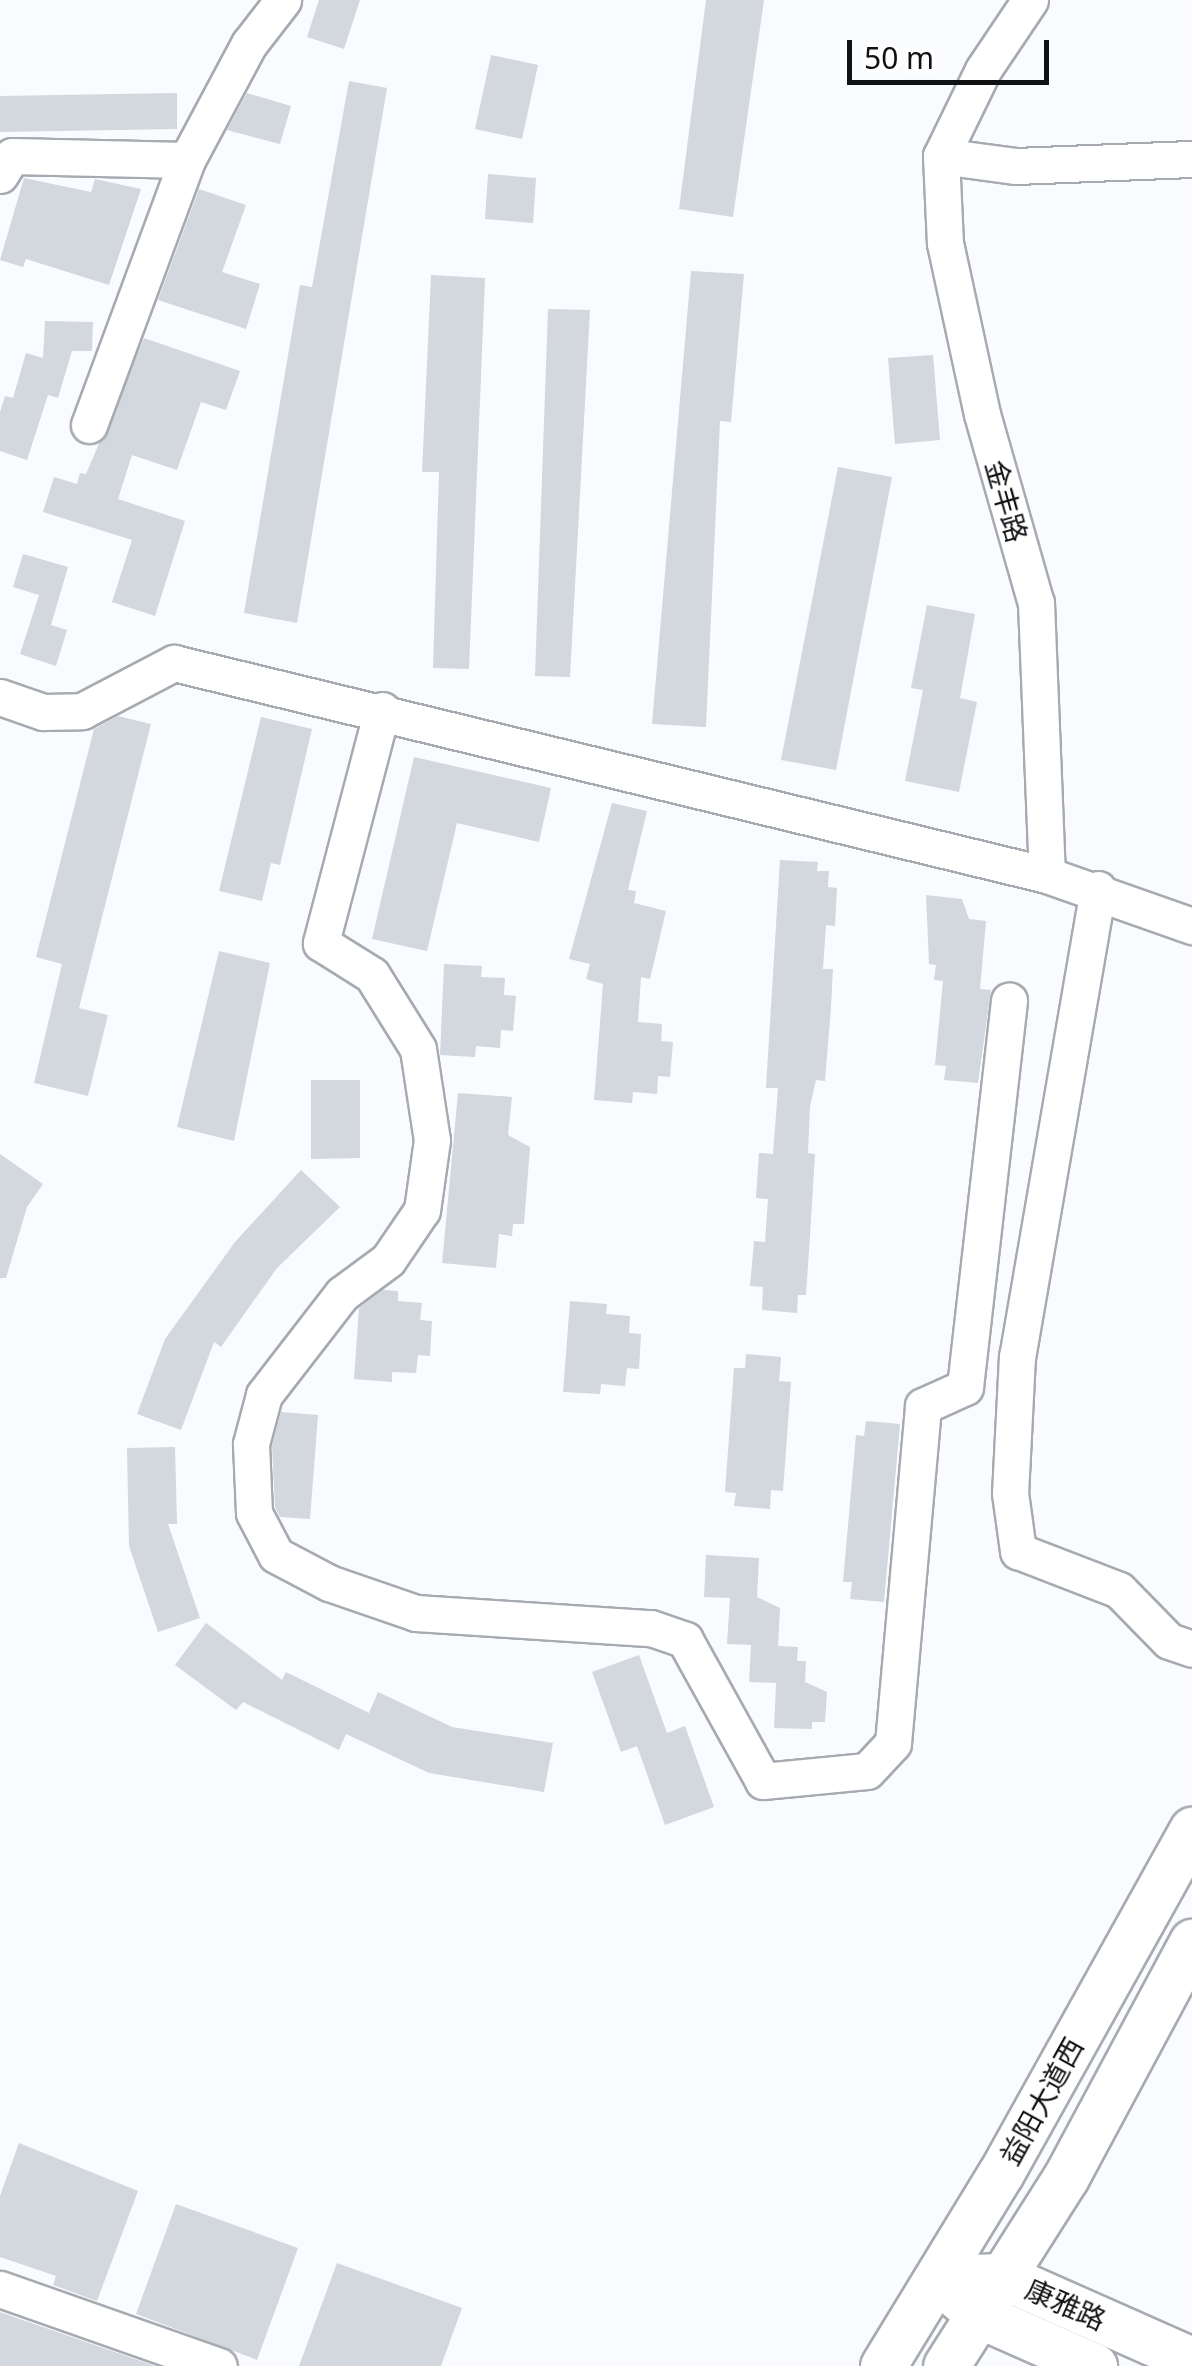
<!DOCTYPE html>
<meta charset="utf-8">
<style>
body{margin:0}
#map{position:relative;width:1192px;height:2366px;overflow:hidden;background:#f9fbfe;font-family:"Noto Sans","Noto Sans SC",sans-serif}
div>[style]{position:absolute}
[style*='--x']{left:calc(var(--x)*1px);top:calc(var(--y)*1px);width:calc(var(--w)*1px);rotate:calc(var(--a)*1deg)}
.building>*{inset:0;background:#d3d7de}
.roads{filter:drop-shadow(2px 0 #a6aab1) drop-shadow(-2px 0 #a6aab1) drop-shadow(0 2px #a6aab1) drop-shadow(0 -2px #a6aab1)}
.minor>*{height:35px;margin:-17.5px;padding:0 17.5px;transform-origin:17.5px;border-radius:17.5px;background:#fff}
.major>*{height:45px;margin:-22.5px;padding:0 22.5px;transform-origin:22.5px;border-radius:22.5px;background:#fff}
span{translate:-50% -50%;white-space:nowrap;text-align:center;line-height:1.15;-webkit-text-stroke:8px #fff;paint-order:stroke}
.street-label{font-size:28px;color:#101113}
.scale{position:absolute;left:847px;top:40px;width:202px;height:45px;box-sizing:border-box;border:5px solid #101113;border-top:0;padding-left:12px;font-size:30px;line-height:35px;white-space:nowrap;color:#101113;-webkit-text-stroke:8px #fff;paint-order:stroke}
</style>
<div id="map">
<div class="building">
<div style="clip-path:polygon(319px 0,360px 0,344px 49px,307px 37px)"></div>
<div style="clip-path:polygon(706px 0,764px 0,733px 217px,679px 209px)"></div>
<div style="clip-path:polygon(491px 55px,538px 65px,522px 139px,475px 129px)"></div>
<div style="clip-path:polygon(349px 81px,387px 88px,297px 623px,244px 613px,300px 285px,312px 287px)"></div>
<div style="clip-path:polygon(177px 93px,177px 129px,0 132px,0 96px)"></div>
<div style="clip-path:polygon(247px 93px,291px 106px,280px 144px,227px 130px)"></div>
<div style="clip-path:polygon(488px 174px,536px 178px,533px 223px,485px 219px)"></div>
<div style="clip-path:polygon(24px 178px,91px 192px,95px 179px,141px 189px,109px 285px,26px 259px,23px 267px,0 260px)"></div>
<div style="clip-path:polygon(199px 189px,246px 205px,222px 272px,260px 284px,246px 329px,158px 300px)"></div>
<div style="clip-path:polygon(691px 271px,744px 274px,731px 422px,720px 421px,706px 727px,652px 724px)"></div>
<div style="clip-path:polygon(431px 275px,485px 278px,469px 669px,433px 668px,439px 472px,422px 472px)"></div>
<div style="clip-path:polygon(548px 309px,590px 310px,570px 677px,535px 676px)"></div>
<div style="clip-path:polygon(45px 321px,93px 322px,92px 351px,72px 351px,58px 398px,48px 395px,27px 460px,0 451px,0 412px,5px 396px,13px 398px,26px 353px,43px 358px)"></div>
<div style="clip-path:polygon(144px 338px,240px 371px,226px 410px,201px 402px,177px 470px,132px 455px,118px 499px,185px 521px,155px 616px,112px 602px,132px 540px,43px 512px,54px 477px,77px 484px,80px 473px,86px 474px)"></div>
<div style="clip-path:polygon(933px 355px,940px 440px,895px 444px,888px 358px)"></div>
<div style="clip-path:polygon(838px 467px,892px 477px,836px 770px,781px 760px)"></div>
<div style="clip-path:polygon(23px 554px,68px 567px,51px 625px,67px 630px,56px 666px,20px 654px,39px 595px,13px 587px)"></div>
<div style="clip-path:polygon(927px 605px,975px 614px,960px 698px,977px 702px,959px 792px,905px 781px,923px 690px,911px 688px)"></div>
<div style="clip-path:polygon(118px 716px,151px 724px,79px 1008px,108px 1015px,88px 1096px,34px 1083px,62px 964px,36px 957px,94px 729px)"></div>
<div style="clip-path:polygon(261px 717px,312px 729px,280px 865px,271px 863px,262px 901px,219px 891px)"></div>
<div style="clip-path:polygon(414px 757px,551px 788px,539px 842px,457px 823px,427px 951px,372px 939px)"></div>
<div style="clip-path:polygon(612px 803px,647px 811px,628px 890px,636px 891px,634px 903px,666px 911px,650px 979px,641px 977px,638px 1022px,662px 1024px,661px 1041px,673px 1042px,670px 1077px,658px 1076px,657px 1094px,633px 1092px,632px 1103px,594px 1100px,603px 984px,586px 979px,590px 964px,569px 959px)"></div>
<div style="clip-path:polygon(780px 860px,818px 862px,817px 871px,829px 871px,828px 887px,837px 888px,835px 926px,826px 925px,823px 969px,833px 969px,831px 1007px,825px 1081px,816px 1080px,810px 1106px,808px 1153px,815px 1154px,810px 1236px,806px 1295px,798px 1295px,797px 1313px,762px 1310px,763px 1287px,750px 1286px,754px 1241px,765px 1242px,768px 1199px,756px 1198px,759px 1153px,773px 1154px,778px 1088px,766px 1088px)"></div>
<div style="clip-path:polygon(926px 895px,962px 899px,969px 919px,986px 921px,980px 989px,991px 990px,978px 1083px,944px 1080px,946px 1066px,935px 1065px,943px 981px,934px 980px,936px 965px,929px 964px)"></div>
<div style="clip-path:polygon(219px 951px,270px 963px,234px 1141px,177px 1127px)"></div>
<div style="clip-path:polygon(444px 964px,482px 966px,481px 977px,505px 978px,504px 995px,516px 996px,513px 1031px,501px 1030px,500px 1048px,476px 1046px,475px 1057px,440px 1055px)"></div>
<div style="clip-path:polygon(311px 1080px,360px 1080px,360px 1158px,311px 1159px)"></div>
<div style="clip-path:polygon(458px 1093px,512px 1097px,508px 1135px,530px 1147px,524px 1224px,513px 1224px,512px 1236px,499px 1234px,496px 1268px,442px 1263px)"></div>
<div style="clip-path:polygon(0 1154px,43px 1184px,27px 1207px,6px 1278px,0 1278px)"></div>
<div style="clip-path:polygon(301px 1170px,340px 1207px,277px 1268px,221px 1347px,214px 1342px,181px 1430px,137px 1414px,165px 1339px,235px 1242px)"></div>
<div style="clip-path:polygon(383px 1290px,398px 1291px,398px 1301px,422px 1303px,420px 1320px,432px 1321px,430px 1356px,418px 1355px,416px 1373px,392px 1372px,392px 1382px,354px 1379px,359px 1308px)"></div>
<div style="clip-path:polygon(570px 1301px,607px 1304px,606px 1314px,630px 1316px,629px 1333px,641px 1334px,639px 1369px,627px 1368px,625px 1386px,601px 1384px,600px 1394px,563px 1392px)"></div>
<div style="clip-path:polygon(746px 1354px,781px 1357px,779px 1381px,791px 1382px,783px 1491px,771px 1490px,770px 1509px,734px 1506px,736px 1493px,725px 1492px,734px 1368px,745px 1368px)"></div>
<div style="clip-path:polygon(281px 1412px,318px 1415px,310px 1519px,280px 1517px,275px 1507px,272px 1446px)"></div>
<div style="clip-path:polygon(866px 1421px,900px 1424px,884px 1602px,850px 1599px,852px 1582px,843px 1582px,856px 1435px,864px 1436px)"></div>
<div style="clip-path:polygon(175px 1447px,177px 1524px,168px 1524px,200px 1618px,158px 1632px,129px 1546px,127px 1448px)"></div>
<div style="clip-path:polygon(706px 1555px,759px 1558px,757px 1597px,780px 1608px,778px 1646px,798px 1647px,797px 1661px,806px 1661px,805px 1682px,827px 1692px,825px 1722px,812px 1722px,812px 1729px,774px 1728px,776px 1683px,749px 1682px,751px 1645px,727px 1644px,730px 1598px,704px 1597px)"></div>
<div style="clip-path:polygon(206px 1623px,282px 1680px,286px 1672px,369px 1713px,378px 1692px,452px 1727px,553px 1743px,544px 1792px,429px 1773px,346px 1734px,339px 1750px,243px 1702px,236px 1710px,175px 1665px)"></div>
<div style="clip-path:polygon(639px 1655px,667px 1733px,685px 1726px,714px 1807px,665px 1825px,637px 1746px,621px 1752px,592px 1672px)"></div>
<div style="clip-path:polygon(19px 2143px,138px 2191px,97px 2301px,53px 2285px,56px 2276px,0 2257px,0 2196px)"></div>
<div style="clip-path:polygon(176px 2204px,298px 2248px,257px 2360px,136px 2314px)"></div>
<div style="clip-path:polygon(337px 2263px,462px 2308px,441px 2366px,299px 2366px)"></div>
<div style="clip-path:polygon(0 2312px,155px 2366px,0 2366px)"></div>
</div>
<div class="roads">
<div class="minor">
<div style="--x:1030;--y:0;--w:84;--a:123.9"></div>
<div style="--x:983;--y:70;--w:96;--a:116"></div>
<div style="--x:941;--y:156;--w:87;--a:87.4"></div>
<div style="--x:945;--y:243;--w:175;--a:77.8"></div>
<div style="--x:982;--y:414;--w:197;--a:74.1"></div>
<div style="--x:1036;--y:603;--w:272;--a:87.7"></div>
<div style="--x:1047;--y:875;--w:154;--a:19.4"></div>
<div style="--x:941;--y:156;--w:76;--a:7.6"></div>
<div style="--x:1016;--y:166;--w:176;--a:-2.3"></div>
<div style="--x:0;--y:175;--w:22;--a:-58"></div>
<div style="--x:12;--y:156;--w:175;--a:1.3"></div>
<div style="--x:187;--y:160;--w:132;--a:-61.9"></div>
<div style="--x:249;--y:44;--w:56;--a:-52.3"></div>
<div style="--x:89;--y:425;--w:283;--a:-69.7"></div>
<div style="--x:0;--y:697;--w:46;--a:19.2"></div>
<div style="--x:43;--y:712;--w:39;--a:-1"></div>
<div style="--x:82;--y:711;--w:104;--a:-27.6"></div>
<div style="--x:174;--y:663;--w:898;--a:13.65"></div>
<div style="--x:382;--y:710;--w:241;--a:104.7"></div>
<div style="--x:321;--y:943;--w:60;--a:32.1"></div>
<div style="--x:372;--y:975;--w:87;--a:58.1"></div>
<div style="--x:418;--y:1049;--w:92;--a:81.3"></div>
<div style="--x:432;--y:1140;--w:71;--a:98.1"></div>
<div style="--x:422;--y:1210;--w:60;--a:124.2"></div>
<div style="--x:388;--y:1260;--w:57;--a:143.5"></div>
<div style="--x:342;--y:1294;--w:128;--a:127.7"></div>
<div style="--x:264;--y:1395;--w:51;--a:104.9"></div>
<div style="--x:251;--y:1444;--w:69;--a:87.5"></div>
<div style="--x:254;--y:1513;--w:47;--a:62.4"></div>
<div style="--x:276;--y:1555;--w:60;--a:27.8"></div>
<div style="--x:329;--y:1583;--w:92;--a:19"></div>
<div style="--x:416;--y:1613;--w:235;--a:3.7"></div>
<div style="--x:651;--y:1628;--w:36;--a:19"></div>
<div style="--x:685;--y:1640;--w:161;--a:61"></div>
<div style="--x:763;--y:1781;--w:104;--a:-5.5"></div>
<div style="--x:867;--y:1771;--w:38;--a:-47"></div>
<div style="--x:893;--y:1743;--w:338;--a:-84.9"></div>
<div style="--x:923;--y:1406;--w:46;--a:-24.3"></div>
<div style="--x:965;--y:1387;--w:389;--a:-83.5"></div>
<div style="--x:1098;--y:889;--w:474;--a:99.8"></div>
<div style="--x:1017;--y:1356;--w:137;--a:92.9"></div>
<div style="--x:1010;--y:1493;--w:59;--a:82.1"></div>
<div style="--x:1018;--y:1551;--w:108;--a:21.1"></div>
<div style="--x:1119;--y:1590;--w:71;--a:45.6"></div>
<div style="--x:1169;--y:1641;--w:24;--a:19"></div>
<div style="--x:0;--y:2289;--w:232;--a:19.4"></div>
</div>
<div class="major">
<div style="--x:972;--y:2277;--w:30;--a:-2"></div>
<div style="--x:1002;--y:2276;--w:208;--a:23.9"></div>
<div style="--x:957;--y:2296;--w:29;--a:41"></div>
<div style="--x:979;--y:2315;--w:126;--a:23.9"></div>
<div style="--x:883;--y:2366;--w:226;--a:-58.6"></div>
<div style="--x:1001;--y:2173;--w:393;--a:-60.9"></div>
<div style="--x:946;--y:2366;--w:224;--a:-57.6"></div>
<div style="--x:1066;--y:2177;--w:267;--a:-61.8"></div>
</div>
</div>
<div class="street-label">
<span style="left:1007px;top:501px;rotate:74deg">金丰路</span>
<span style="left:1041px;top:2101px;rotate:-61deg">益阳大道西</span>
<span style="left:1066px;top:2304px;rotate:24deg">康雅路</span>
</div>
<div class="scale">50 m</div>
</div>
